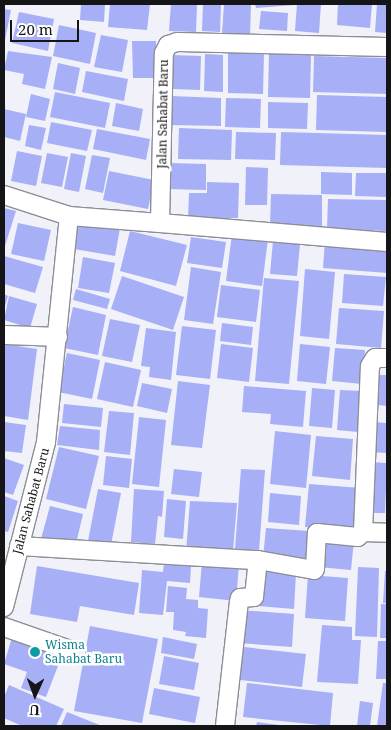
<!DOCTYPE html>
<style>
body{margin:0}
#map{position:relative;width:391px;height:730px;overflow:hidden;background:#f0f1f9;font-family:"Noto Serif",serif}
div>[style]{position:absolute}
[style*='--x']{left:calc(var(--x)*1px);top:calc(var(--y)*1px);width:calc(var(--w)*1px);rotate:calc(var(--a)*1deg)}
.building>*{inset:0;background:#a7aff7}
.roads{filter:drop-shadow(1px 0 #8d8e95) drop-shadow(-1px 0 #8d8e95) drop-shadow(0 1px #8d8e95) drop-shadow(0 -1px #8d8e95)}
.street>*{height:18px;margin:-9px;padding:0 9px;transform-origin:9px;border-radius:9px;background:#fff}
.dots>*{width:14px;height:14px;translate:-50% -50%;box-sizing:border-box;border:2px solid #fff;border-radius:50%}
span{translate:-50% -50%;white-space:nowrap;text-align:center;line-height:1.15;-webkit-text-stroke:5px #fff;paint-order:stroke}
.street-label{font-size:12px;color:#151518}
.culture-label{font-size:12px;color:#0d838f}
.left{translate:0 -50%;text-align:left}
.frame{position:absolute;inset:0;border:5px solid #151518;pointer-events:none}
.north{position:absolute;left:10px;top:670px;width:50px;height:50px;-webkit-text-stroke:4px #fff;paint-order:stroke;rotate:182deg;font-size:14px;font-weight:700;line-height:20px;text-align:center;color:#151518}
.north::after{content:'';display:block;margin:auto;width:18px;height:22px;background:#151518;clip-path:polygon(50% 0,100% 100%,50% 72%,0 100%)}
.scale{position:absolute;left:10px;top:20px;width:69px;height:22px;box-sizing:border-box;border:2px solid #151518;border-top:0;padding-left:6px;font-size:15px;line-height:18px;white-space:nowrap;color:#151518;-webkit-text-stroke:4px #fff;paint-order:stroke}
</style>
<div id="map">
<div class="building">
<div style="clip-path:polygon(81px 4px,105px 4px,104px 22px,80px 20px)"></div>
<div style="clip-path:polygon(110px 4px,150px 4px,147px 30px,108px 27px)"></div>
<div style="clip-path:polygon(171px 4px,197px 4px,196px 32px,169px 31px)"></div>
<div style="clip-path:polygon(203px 4px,221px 4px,220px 32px,202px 31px)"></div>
<div style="clip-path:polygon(224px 4px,251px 4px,250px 35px,222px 34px)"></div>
<div style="clip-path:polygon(255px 4px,294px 4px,294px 5px,256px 8px)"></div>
<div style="clip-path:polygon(297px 4px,321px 4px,319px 33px,295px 31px)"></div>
<div style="clip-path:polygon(338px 4px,372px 4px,370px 28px,337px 25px)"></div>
<div style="clip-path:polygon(377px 4px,387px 4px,387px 33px,375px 32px)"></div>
<div style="clip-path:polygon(4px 9px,11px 10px,5px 40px,4px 39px)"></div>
<div style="clip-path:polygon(261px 11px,288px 13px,287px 31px,259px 29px)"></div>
<div style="clip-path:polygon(19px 12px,54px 19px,48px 51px,12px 43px)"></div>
<div style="clip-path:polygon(59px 25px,96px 33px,90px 64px,53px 56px)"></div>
<div style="clip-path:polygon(101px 35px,128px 40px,122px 72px,94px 67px)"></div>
<div style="clip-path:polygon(132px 41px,156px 41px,156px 78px,133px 78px)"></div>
<div style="clip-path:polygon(8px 51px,52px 57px,45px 89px,22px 84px,24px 74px,4px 70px)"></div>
<div style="clip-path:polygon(228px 51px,264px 52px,263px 94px,228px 93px)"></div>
<div style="clip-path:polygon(269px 53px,311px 54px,310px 98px,268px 97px)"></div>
<div style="clip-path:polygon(205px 54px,223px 55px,223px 92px,204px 91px)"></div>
<div style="clip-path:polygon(173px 55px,201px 56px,200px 90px,172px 89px)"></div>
<div style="clip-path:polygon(314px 56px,387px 58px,387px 94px,313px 92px)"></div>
<div style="clip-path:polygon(58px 63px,80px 68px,75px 94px,53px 89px)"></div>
<div style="clip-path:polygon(86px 71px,128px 79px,124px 101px,82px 92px)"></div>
<div style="clip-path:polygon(55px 92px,110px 103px,105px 128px,50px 117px)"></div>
<div style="clip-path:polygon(31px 94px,50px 99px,45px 121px,26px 117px)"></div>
<div style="clip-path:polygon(317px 95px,387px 97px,387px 132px,316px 130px)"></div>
<div style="clip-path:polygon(171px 96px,221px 98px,221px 126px,170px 125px)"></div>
<div style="clip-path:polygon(226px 98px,261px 99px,260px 128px,225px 127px)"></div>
<div style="clip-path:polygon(268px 102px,308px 103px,307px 129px,268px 128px)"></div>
<div style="clip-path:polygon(116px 103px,143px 109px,139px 131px,112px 126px)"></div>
<div style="clip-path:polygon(4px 109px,26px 114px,20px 141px,4px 137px)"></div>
<div style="clip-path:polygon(51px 122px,92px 130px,87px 151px,47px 143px)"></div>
<div style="clip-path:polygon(29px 125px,46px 128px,41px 150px,25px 146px)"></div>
<div style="clip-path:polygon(179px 128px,232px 130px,231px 160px,178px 159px)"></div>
<div style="clip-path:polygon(97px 129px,150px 139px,146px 160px,93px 149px)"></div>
<div style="clip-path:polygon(236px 132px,276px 133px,275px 160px,235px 159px)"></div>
<div style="clip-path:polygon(281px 132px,387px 135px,387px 168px,280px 165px)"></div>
<div style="clip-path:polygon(17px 151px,42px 156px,36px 186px,11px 181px)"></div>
<div style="clip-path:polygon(47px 153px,68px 157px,62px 187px,41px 183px)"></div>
<div style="clip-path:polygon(71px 153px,86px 156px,79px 192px,64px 189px)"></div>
<div style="clip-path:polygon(92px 155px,110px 158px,103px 193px,85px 189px)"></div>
<div style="clip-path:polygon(169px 163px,206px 164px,206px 190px,168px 189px)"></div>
<div style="clip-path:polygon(246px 167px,268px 168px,267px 205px,245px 205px)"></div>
<div style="clip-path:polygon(109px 171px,154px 180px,148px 209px,103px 200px)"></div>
<div style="clip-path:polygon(321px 172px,352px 173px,352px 195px,321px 194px)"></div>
<div style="clip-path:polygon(356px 173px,387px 173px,387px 197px,355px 196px)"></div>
<div style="clip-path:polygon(207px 182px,239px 183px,238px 218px,188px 219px,189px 193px,207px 193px)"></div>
<div style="clip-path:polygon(271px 194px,322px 195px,322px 228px,270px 227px)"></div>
<div style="clip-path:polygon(328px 199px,387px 200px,387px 231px,327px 229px)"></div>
<div style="clip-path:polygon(4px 208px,16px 211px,5px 246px,4px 246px)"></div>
<div style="clip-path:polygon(79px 221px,120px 228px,115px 256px,74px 249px)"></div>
<div style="clip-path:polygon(18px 223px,51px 230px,44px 261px,11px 254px)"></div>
<div style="clip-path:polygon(130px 231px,187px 245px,176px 286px,120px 271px)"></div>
<div style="clip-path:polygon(232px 234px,268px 239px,262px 286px,226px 281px)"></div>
<div style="clip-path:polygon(191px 237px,226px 242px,222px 268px,187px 263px)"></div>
<div style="clip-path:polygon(273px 241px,300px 244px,297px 276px,270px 274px)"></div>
<div style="clip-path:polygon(325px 241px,387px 246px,387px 273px,323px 268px)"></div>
<div style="clip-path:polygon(4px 256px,43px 267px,35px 293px,4px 284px)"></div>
<div style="clip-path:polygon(83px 257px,115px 263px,109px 293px,78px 288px)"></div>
<div style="clip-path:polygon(191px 267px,221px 272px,213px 324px,184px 320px)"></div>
<div style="clip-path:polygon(305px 269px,335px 272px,329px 339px,300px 336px)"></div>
<div style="clip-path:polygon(344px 274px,386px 277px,383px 306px,342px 303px)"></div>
<div style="clip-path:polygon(122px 276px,184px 297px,173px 330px,111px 309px)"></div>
<div style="clip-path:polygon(264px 278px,299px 281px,289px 384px,255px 381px)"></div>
<div style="clip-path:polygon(221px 285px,260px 290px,256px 322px,217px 317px)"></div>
<div style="clip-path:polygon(76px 289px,110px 299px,107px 309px,73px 300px)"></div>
<div style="clip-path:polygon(4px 294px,8px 296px,4px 310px)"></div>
<div style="clip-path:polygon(9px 296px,37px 304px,30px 328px,4px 320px)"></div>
<div style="clip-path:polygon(73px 307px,106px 315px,98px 355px,64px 348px)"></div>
<div style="clip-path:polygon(339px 308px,384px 311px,381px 348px,336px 344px)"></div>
<div style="clip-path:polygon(110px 319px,140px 325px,132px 362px,102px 356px)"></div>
<div style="clip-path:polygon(222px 323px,253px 327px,251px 345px,220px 341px)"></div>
<div style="clip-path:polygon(182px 326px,216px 330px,210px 379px,176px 375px)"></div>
<div style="clip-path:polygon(146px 328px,176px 332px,171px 380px,149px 377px,150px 367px,141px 366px)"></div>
<div style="clip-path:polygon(4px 344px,37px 349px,28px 420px,4px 416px)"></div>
<div style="clip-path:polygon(221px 344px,253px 348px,249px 382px,217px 378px)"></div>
<div style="clip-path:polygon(300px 344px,330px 347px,326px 384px,297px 381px)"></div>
<div style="clip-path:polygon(335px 348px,365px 350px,362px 384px,332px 381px)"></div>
<div style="clip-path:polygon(67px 353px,100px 360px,92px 399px,58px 392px)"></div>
<div style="clip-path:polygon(105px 362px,141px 370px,133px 407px,97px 399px)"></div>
<div style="clip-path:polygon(379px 375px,387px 375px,387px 406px,378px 405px)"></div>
<div style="clip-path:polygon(178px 381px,210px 385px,202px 448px,171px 445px)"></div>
<div style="clip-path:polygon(142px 383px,172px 389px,167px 413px,137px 406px)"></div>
<div style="clip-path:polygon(244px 386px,306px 391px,303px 427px,270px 424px,271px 414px,242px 412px)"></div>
<div style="clip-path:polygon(312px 388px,335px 390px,332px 428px,309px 426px)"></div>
<div style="clip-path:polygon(340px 390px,361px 391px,358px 432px,337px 430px)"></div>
<div style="clip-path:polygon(64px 404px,103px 408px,101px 427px,62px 423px)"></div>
<div style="clip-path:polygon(109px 411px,134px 413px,130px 455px,104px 452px)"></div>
<div style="clip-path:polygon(139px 417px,166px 420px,159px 487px,132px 484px)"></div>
<div style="clip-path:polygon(4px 422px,26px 425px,22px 453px,4px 451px)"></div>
<div style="clip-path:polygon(371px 422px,387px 423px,387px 453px,369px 452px)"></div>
<div style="clip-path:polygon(60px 426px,100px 430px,99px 450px,57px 445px)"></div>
<div style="clip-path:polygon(275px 431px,311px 435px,306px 488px,270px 484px)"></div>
<div style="clip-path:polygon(316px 436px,353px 439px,350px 480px,312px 476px)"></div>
<div style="clip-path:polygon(59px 447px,99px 456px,86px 509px,46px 499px)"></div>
<div style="clip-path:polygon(106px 456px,132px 459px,129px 488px,103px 485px)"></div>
<div style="clip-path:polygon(4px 458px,24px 465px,13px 495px,4px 492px)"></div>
<div style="clip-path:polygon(371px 462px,387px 463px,385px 513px,368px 513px)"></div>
<div style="clip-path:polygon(174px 469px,202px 472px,199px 497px,171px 494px)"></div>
<div style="clip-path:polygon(241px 469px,265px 470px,259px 551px,235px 549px)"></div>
<div style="clip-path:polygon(309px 484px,361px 488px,358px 531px,305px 527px)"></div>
<div style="clip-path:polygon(98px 489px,121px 493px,111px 545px,88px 541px)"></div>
<div style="clip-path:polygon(134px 489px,164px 491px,162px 517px,158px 516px,155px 544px,131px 542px)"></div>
<div style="clip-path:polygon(270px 493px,301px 496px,299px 525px,268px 522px)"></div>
<div style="clip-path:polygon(4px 496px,18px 501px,8px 532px,4px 531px)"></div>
<div style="clip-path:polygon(167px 499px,186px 501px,183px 539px,164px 537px)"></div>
<div style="clip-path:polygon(190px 501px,237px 503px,233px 551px,186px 552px)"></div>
<div style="clip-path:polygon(50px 506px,83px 514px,75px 548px,41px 539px)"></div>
<div style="clip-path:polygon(266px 528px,309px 531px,307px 562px,263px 558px)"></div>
<div style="clip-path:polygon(320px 537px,354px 540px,351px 570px,318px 567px)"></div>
<div style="clip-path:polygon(202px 562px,239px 565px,236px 601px,199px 597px)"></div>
<div style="clip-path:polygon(164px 564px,191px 566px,190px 583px,167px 581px,163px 615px,139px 613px,142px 570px,163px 572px)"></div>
<div style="clip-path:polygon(37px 566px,139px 583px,134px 615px,80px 606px,77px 622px,30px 614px)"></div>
<div style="clip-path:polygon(358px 567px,379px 568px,377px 637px,355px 636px)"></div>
<div style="clip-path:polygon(261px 570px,296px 573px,294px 609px,258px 606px)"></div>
<div style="clip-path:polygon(385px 571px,387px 571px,387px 603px,383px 603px)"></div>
<div style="clip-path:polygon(308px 575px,348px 578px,345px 621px,305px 618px)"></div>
<div style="clip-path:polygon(168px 586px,187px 588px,186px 599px,198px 600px,198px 608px,208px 609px,206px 638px,185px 636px,186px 632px,173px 630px,174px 612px,166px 612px)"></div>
<div style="clip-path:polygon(381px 604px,387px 604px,387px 638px,380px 638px)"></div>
<div style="clip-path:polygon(241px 610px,294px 614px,292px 647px,239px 643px)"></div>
<div style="clip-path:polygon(322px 625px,352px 627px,352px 640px,361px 640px,358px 684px,317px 682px)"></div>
<div style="clip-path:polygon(90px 626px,158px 639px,142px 723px,74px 711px)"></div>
<div style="clip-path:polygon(13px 634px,63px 653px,46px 697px,21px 688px,27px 672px,4px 664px)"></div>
<div style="clip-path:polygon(163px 637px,197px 644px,194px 659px,161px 653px)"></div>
<div style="clip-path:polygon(378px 641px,387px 641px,387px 679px,376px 679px)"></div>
<div style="clip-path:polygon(235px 646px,306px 654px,302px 687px,232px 679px)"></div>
<div style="clip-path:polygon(164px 656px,199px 663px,194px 690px,159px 684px)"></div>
<div style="clip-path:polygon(247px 683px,333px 693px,330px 726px,243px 717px)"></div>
<div style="clip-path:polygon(383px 683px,387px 683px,387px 726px,377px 726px)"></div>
<div style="clip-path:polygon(9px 685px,64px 709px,56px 726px,22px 726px,4px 718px,4px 697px)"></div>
<div style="clip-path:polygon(154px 688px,200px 697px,195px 723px,149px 714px)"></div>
<div style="clip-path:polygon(360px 701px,373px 703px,370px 726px,357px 726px)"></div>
<div style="clip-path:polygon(67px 712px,102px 726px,61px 726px)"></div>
<div style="clip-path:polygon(257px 722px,279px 725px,279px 726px,256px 726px)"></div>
</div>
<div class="roads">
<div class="street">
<div style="--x:4;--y:195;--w:68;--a:17.9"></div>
<div style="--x:69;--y:216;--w:91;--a:4.4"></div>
<div style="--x:160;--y:223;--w:170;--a:-88.7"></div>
<div style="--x:164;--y:53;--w:9;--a:-63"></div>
<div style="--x:168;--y:45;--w:9;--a:-18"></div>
<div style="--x:177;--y:42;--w:210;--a:1.4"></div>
<div style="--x:160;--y:223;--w:228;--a:4.8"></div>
<div style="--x:4;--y:335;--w:54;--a:2.1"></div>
<div style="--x:363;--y:532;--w:24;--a:2"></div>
<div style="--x:19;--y:546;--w:239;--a:3.4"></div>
<div style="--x:258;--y:560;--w:57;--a:10.1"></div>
<div style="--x:314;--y:570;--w:1;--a:-45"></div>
<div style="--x:315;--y:569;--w:36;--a:-87"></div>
<div style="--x:317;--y:533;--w:41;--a:5.6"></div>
<div style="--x:358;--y:537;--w:7;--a:-45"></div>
<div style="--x:363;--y:532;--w:166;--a:-87.6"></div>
<div style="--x:370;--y:366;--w:9;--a:-58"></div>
<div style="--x:375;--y:358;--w:12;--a:0"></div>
<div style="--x:4;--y:607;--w:170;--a:-75.7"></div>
<div style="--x:46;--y:442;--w:227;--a:-84.2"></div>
<div style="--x:4;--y:627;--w:67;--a:19.2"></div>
<div style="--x:225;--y:726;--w:125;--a:-83.6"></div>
<div style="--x:239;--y:602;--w:4;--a:-76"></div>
<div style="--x:240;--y:598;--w:14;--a:-4"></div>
<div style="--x:254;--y:597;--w:37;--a:-84"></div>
</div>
</div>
<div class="dots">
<div style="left:35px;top:652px;background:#0f9aa8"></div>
</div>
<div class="street-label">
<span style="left:163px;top:114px;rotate:-89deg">Jalan Sahabat Baru</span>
<span style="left:31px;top:501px;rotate:-75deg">Jalan Sahabat Baru</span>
</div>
<div class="culture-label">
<span class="left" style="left:45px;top:652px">Wisma<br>Sahabat Baru</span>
</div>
<div class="frame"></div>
<div class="north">U</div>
<div class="scale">20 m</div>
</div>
